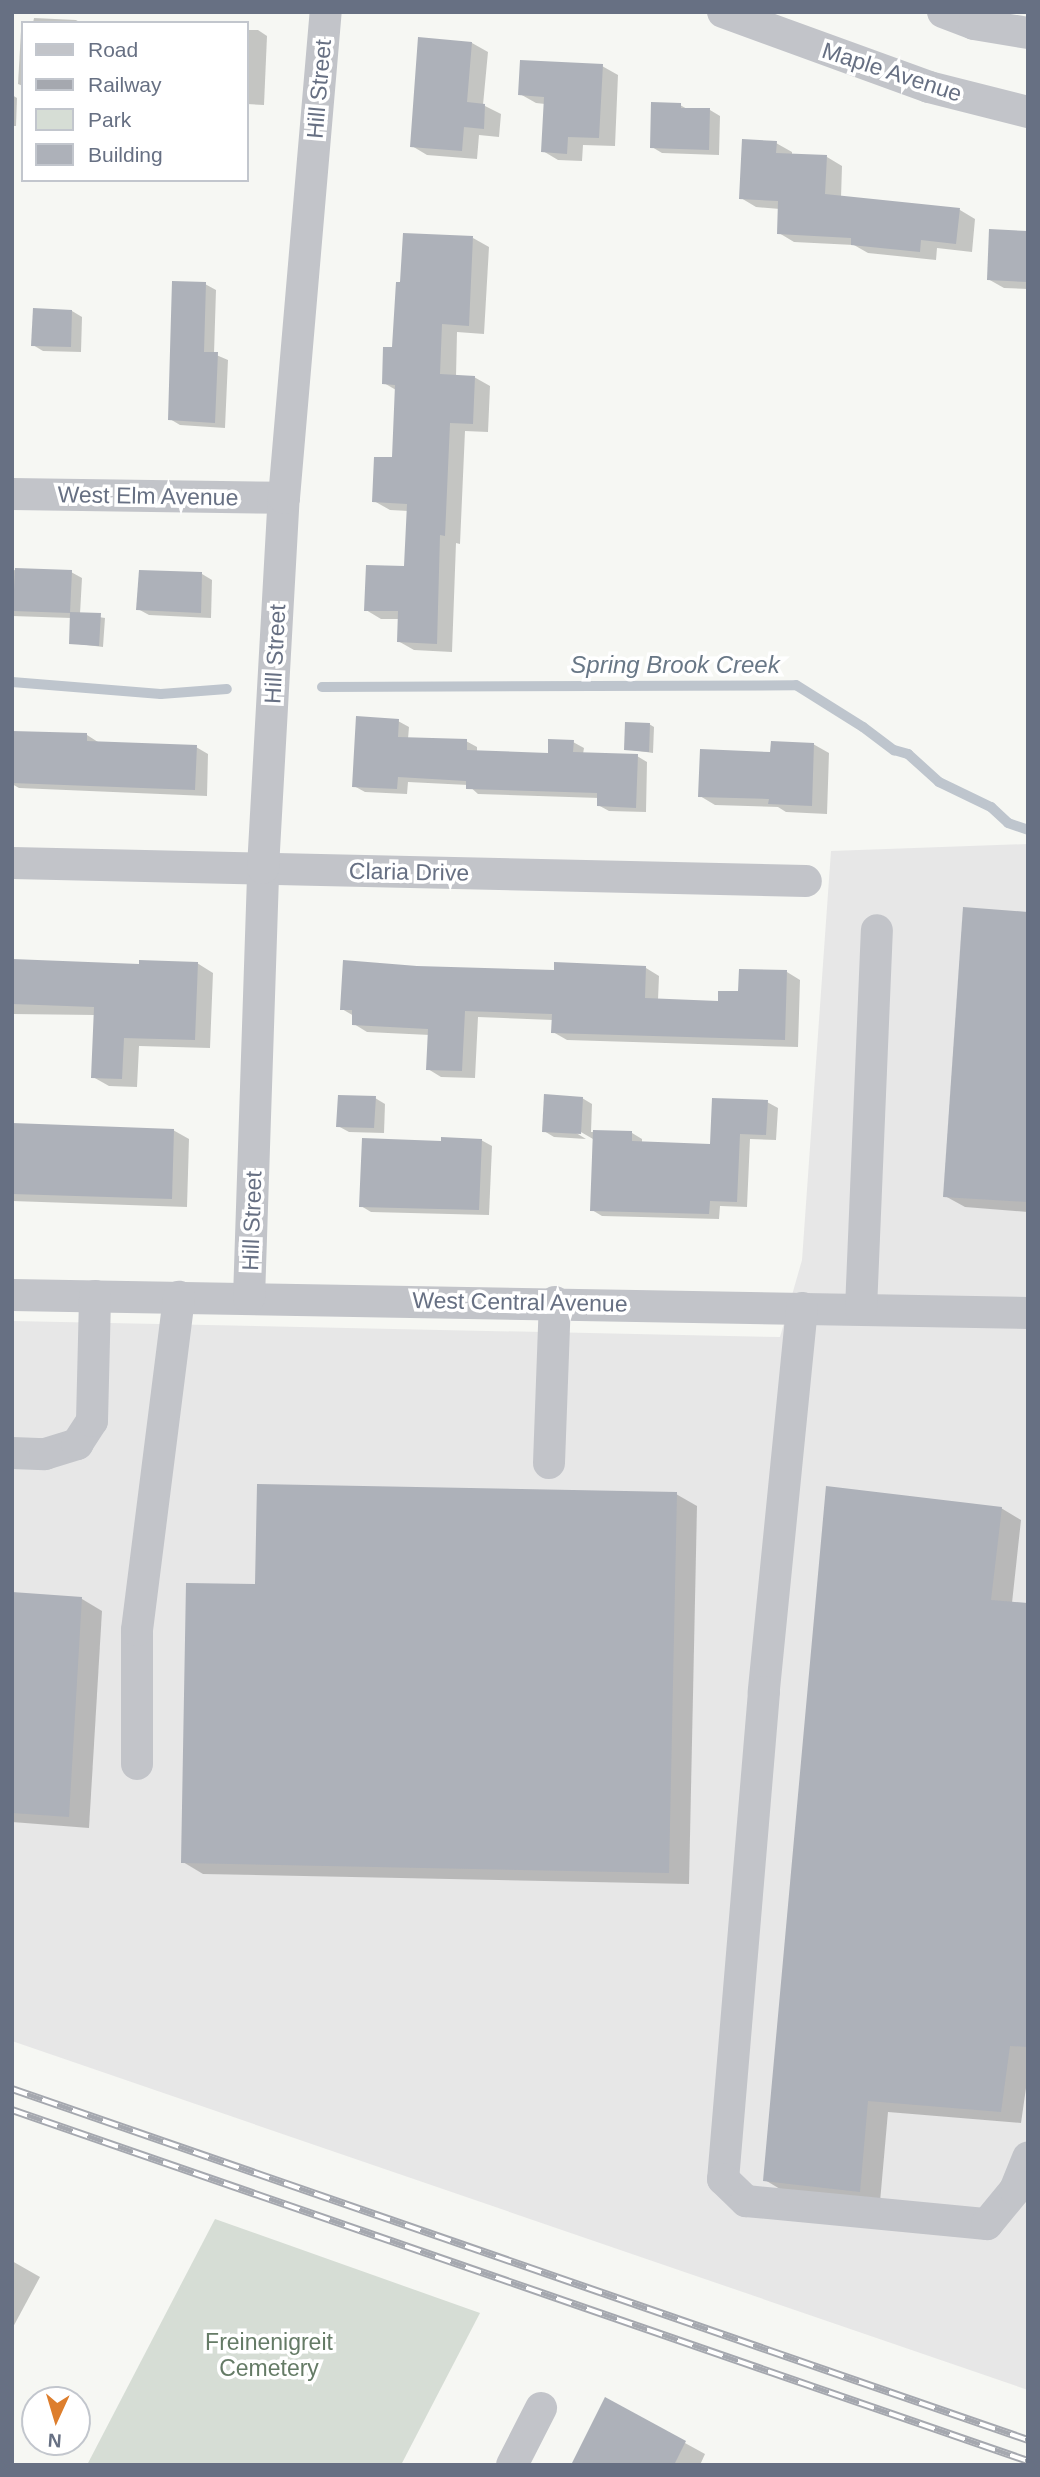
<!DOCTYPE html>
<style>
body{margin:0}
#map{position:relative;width:1040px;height:2477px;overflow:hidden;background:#f6f7f3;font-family:Arial,sans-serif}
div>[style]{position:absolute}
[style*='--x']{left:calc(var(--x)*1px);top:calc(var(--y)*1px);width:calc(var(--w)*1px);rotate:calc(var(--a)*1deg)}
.built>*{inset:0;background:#e7e7e7}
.green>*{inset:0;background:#d6ddd5}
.shadow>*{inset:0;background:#0003}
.stream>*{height:10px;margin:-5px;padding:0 5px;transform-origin:5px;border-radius:5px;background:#bec5cd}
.building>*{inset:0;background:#adb1b9}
.minor>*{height:32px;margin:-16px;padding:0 16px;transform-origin:16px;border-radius:16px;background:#c2c4c9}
.rail>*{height:8px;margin-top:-4px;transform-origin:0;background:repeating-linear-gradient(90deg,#fff 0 16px,#a5a8af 0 32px);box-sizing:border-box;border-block:2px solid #a5a8af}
span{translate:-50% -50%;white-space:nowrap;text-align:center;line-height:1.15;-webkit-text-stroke:7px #fff;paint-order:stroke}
.street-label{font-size:23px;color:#677083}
.park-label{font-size:23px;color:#657b66}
.water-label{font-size:24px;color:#687786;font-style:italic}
.frame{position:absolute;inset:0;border:14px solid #677083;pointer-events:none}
.legend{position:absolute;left:21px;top:21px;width:228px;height:161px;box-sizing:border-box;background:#fff;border:2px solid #c2c6cd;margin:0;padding:9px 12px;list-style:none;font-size:21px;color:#677083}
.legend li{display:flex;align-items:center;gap:14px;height:35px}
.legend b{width:35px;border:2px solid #c2c6cd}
.north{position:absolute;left:21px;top:2386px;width:70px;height:70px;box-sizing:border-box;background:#fff;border:2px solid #c2c6cd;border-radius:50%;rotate:184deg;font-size:19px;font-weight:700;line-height:28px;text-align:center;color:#677083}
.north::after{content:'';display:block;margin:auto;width:24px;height:32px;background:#dd7e2d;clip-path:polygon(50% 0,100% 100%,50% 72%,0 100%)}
</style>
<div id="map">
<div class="built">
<div style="clip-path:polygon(1028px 844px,1028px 2390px,12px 2041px,12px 1321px,780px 1337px,802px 1260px,831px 851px)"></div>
</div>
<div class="green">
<div style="clip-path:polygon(215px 2219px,480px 2313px,401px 2465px,87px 2465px)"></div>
</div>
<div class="shadow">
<div style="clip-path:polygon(34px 18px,76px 20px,81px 23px,33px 23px)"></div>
<div style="clip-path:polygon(247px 30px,258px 30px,267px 36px,264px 105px,247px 104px)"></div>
<div style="clip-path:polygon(21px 31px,23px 31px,23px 86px,18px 84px)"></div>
<div style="clip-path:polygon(419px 39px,472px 43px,488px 52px,483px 105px,501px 114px,499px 137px,479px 135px,477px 159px,427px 155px,412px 146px)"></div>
<div style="clip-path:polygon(602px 66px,618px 75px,615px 146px,583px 145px,582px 161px,558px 160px,543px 151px,545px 104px,536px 103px,520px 94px)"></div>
<div style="clip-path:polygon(12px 95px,17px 98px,16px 126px,12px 126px)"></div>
<div style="clip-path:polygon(680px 105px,689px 110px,710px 110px,720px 116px,719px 155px,662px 153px,652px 147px)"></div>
<div style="clip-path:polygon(776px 143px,792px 152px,792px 155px,827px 157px,842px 166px,841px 198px,960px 210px,975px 219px,972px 252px,937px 248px,936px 260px,868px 253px,854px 245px,794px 242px,779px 233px,780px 209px,756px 207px,741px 198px)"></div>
<div style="clip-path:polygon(1028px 233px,1028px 289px,1004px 288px,988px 279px)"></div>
<div style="clip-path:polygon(473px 238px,489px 247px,484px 334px,457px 332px,456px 377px,474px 377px,490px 386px,488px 432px,465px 431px,460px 544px,456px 543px,452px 652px,414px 650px,398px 641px,399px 619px,381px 619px,366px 610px,406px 568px,409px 511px,390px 510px,374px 501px,394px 459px,396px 390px,384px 383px,394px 349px)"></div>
<div style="clip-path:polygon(205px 284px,216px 290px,214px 354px,228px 360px,225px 428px,180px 425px,170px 419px)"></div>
<div style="clip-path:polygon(72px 311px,82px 317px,81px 352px,43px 351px,33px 345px)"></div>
<div style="clip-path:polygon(12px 570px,71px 572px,82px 578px,80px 614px,105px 618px,103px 647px,70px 643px,71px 618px,12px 616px)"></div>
<div style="clip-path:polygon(202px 574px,212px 580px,211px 618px,149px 615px,138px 609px)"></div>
<div style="clip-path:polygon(398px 721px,409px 727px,408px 739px,466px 741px,477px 747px,477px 753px,549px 755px,573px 742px,584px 748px,583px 754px,637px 756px,647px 762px,646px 812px,609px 811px,598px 805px,599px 798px,478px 794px,468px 785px,408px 782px,407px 794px,365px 792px,354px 786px)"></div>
<div style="clip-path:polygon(649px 724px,654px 727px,653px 753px,625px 749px)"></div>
<div style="clip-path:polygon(12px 732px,87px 735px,98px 742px,196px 747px,208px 754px,207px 796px,19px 788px,12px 784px)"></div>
<div style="clip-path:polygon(813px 744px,829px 753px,827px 814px,786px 812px,778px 807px,715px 805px,700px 796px,772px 754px)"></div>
<div style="clip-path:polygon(1028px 914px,1028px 1212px,965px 1207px,945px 1196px)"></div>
<div style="clip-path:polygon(12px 963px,141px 966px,197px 963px,213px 973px,210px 1048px,139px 1046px,137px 1087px,109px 1086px,93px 1077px,95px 1015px,12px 1014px)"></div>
<div style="clip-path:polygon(417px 968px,555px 972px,646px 968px,659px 976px,658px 1000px,720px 1003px,787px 972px,800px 980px,798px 1047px,567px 1040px,553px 1032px,553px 1020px,478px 1017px,475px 1078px,441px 1077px,428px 1069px,430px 1035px,367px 1032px,354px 1024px,354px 1016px,342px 1009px)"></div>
<div style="clip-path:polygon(375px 1098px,385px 1104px,384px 1133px,349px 1132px,338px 1126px)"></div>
<div style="clip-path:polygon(582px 1098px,592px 1104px,591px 1132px,632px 1133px,642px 1139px,642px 1143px,712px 1146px,767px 1102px,778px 1108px,776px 1140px,750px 1139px,747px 1207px,720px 1206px,719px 1219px,602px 1216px,592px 1210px,593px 1139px,574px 1128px,573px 1131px,586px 1139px,554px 1137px,544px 1131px)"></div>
<div style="clip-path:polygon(12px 1125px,173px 1130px,189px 1139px,187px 1207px,12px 1201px)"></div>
<div style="clip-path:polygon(481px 1140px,492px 1146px,489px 1215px,371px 1212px,361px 1206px,442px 1143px)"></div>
<div style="clip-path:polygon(676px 1494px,697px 1506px,689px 1884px,203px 1874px,183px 1862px,257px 1586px)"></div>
<div style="clip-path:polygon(1001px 1508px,1021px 1520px,1012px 1603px,1028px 1605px,1028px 2074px,1021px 2123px,888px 2112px,880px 2202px,785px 2192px,765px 2180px)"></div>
<div style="clip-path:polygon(12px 1594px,82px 1599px,102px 1611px,89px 1828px,12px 1822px)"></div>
<div style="clip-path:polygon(12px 2261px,40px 2277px,12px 2329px)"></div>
<div style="clip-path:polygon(685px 2443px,705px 2454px,700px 2465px,573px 2465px)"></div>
</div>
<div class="stream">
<div style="--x:12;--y:682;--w:149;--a:4.6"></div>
<div style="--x:161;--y:694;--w:66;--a:-4.3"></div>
<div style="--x:322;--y:687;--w:474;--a:-0.2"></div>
<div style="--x:796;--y:685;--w:79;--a:32.1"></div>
<div style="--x:863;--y:727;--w:39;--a:37"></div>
<div style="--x:894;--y:750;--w:15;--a:16"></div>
<div style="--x:908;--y:754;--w:42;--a:42.1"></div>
<div style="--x:939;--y:782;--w:58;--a:25.7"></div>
<div style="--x:991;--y:807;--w:23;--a:43"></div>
<div style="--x:1008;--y:823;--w:21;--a:19"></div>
</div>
<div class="building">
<div style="clip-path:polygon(418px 37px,472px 42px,467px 102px,485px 104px,484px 129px,464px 127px,462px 151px,410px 147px)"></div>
<div style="clip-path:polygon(520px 60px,603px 64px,599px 138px,568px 137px,567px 154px,541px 152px,544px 97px,518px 95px)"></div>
<div style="clip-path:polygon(651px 102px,681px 103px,681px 108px,710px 108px,709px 150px,650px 148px)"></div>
<div style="clip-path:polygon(742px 139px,777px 141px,776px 153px,827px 155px,825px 194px,960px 208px,956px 244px,921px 240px,920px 252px,851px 245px,851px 238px,777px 234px,778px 201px,739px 199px)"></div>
<div style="clip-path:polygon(989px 229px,1028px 231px,1028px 282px,987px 280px)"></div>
<div style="clip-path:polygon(403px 233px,473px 236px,469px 326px,442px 324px,440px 374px,475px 376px,473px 424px,450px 423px,445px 536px,440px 535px,437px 644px,397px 642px,398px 611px,364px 611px,366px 565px,404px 566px,407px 504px,372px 502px,374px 457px,392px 457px,395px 385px,382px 384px,383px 347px,392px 347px,396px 282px,400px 282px)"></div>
<div style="clip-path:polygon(172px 281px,206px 282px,204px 352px,218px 352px,215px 423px,168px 420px)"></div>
<div style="clip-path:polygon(33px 308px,72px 310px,71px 347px,31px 346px)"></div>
<div style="clip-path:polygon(15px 568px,72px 570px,70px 613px,13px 611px)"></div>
<div style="clip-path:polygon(139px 570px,202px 572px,201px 613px,136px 610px)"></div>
<div style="clip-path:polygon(70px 612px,101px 613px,99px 646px,69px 644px)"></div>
<div style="clip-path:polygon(356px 716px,399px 719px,398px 737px,467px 739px,467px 750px,548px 753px,548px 739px,574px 740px,573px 752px,638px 754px,636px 808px,597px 806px,597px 793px,466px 789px,466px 781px,398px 777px,397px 789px,352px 787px)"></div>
<div style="clip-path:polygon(625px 722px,650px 723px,649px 752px,624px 750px)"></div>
<div style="clip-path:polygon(12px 731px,87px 733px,87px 741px,197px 745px,195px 790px,12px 783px)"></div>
<div style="clip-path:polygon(771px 741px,814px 743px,812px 806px,768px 804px,769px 799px,698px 797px,700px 749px,770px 752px)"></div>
<div style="clip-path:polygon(963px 907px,1028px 912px,1028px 1202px,943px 1197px)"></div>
<div style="clip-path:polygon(12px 959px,139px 964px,139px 960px,198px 962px,195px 1040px,124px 1038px,122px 1079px,91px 1078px,94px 1007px,12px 1004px)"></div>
<div style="clip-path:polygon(343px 960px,417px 966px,554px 970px,554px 962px,646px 966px,645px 998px,718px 1001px,718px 991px,738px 991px,739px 969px,787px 970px,785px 1040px,551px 1033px,552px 1014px,465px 1011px,462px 1071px,426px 1070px,428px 1029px,352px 1025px,352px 1010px,340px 1010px)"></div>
<div style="clip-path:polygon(544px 1094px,583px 1097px,581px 1134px,542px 1132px)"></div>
<div style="clip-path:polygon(338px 1095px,376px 1096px,374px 1128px,336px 1127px)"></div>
<div style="clip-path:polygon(712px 1098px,768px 1100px,766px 1135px,740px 1134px,737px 1202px,710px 1201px,709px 1214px,590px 1211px,593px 1130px,632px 1131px,632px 1141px,710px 1144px)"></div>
<div style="clip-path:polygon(12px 1123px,174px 1129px,172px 1199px,12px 1194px)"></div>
<div style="clip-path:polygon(441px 1137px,482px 1139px,479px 1210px,359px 1207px,362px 1138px,441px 1141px)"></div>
<div style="clip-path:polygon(257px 1484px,677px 1492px,669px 1873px,181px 1863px,186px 1583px,255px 1584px)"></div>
<div style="clip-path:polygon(826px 1486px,1002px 1507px,991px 1600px,1028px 1603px,1028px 2047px,1010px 2046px,1001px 2112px,868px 2101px,860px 2192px,763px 2181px)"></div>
<div style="clip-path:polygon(12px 1592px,82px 1597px,69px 1817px,12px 1813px)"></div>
<div style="clip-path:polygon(605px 2397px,686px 2441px,674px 2465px,571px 2465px)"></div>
</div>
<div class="minor">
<div style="--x:723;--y:12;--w:219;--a:20"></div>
<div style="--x:929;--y:87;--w:102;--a:14.2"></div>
<div style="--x:943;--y:12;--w:33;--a:21"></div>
<div style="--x:974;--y:24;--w:55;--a:9.5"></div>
<div style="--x:12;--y:494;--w:272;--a:0.8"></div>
<div style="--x:12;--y:863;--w:794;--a:1.3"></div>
<div style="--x:12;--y:1295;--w:1016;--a:1.01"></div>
<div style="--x:249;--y:1298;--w:430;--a:-88.1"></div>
<div style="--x:263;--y:868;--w:371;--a:-86.8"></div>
<div style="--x:284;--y:498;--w:488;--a:-85.1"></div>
<div style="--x:802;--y:1308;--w:386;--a:95.7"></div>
<div style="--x:764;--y:1692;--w:489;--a:94.8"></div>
<div style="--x:723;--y:2179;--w:32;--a:44"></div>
<div style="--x:746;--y:2201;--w:242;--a:5.5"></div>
<div style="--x:987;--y:2224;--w:44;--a:-50.5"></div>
<div style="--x:1015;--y:2190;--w:35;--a:-68"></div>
<div style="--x:861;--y:1309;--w:379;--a:-87.6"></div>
<div style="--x:12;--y:1453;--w:33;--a:2"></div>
<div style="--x:45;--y:1454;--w:34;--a:-17"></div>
<div style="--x:77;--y:1444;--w:27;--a:-57"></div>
<div style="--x:92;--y:1421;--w:125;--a:-88.6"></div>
<div style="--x:549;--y:1463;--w:161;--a:-87.9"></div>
<div style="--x:137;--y:1764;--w:134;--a:-90"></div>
<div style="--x:137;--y:1630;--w:336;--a:-82.8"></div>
<div style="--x:512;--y:2465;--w:64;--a:-63"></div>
</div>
<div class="rail">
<div style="--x:12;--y:2089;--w:1075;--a:19.06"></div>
<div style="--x:12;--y:2110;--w:1075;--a:19.06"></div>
</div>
<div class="street-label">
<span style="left:892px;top:72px;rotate:18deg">Maple Avenue</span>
<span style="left:319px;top:89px;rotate:-85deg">Hill Street</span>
<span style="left:148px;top:496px;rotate:1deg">West Elm Avenue</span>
<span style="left:275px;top:654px;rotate:-87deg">Hill Street</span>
<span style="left:409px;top:872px;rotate:1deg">Claria Drive</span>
<span style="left:252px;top:1221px;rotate:-88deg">Hill Street</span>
<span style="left:520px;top:1302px;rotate:1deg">West Central Avenue</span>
</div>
<div class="park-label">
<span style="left:269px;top:2355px">Freinenigreit<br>Cemetery</span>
</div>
<div class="water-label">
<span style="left:675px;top:665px">Spring Brook Creek</span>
</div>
<div class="frame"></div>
<ul class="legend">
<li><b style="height:9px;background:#c2c4c9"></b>Road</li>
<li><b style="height:9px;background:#a5a8af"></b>Railway</li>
<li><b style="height:19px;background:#d6ddd5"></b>Park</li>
<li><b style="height:19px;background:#adb1b9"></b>Building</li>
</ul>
<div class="north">N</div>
</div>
